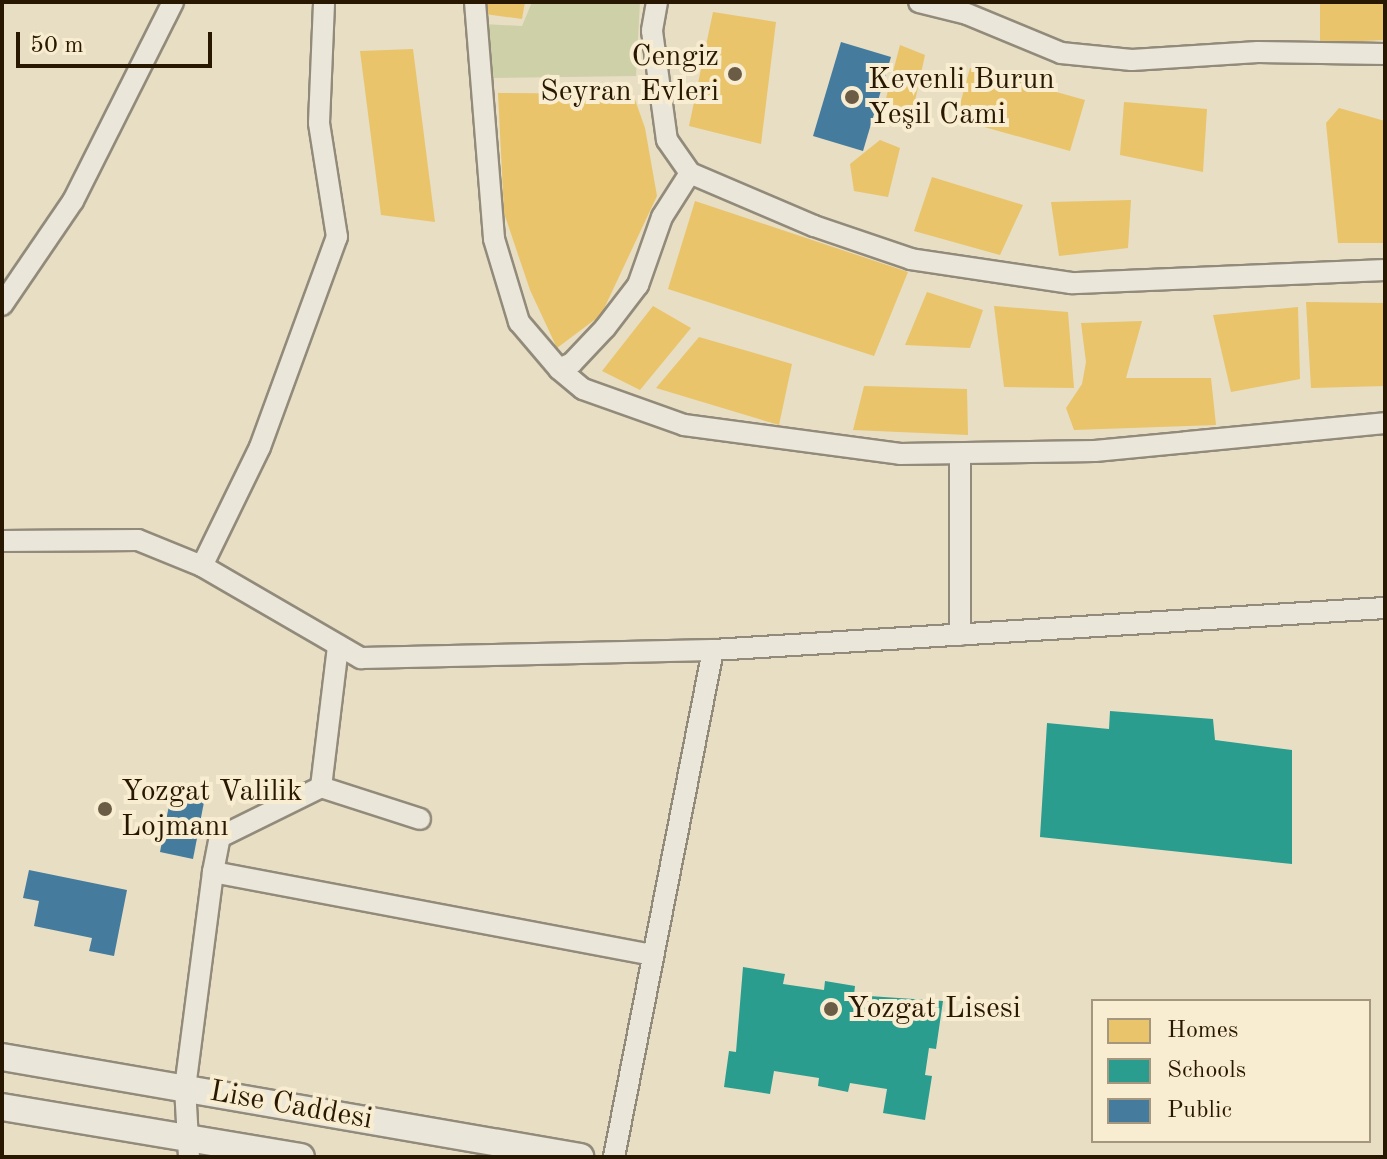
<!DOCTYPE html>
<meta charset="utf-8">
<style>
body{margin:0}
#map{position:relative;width:1387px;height:1159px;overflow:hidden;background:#e7dec4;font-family:"Old Standard TT",serif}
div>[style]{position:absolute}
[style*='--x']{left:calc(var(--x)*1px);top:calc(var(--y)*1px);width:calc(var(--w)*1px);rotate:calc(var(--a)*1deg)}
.green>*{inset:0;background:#ced0a7}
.homes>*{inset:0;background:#e9c46a}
.schools>*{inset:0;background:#2a9d8f}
.public>*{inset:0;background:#457b9d}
.roads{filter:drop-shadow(2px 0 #928a7a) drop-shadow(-2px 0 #928a7a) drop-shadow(0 2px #928a7a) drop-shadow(0 -2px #928a7a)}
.minor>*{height:20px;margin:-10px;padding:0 10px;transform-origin:10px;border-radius:10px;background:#eae6d9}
.tertiary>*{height:26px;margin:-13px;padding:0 13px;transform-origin:13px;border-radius:13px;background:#eae6d9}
.dots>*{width:22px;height:22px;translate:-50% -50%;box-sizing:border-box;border:4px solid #f8edd0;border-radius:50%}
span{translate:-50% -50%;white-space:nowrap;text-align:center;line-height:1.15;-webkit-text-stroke:8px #f8edd0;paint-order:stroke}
.poi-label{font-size:30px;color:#281701}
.right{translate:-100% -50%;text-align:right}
.left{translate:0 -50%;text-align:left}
.street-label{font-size:30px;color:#281701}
.frame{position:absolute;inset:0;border:4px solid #281701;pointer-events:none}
.legend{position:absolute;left:1091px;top:999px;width:280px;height:144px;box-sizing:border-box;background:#f8edd0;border:2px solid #a5977d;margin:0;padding:10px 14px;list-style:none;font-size:24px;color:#281701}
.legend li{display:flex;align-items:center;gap:16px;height:40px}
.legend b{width:40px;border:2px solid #a5977d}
.scale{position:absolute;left:16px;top:32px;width:196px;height:36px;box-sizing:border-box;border:4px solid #281701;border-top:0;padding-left:10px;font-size:24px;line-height:28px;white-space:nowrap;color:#281701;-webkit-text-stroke:6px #f8edd0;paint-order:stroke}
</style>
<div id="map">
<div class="green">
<div style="clip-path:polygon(532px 2px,640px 2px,636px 76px,491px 78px,483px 24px,522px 26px)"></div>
</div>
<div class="homes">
<div style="clip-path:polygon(485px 2px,525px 2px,522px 19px,485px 14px)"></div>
<div style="clip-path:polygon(1320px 2px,1385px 2px,1385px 40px,1320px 43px)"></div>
<div style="clip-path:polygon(713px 12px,776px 22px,761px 144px,689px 126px)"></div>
<div style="clip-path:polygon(900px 45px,925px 55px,913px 110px,884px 106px)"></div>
<div style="clip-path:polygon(413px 49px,435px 222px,381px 215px,360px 51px)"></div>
<div style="clip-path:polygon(970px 68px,1085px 100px,1070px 151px,956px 119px)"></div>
<div style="clip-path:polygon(498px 93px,633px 94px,645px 128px,657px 196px,601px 315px,557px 348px,530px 290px,504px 213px)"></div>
<div style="clip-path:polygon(1124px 102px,1207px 109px,1203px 172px,1120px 155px)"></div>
<div style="clip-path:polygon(1339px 108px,1385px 121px,1385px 243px,1338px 243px,1326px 123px)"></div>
<div style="clip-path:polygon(880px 140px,900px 148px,888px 197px,854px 191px,850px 164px)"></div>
<div style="clip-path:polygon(932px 177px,1023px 205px,1000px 255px,914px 231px)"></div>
<div style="clip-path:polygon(1131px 200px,1128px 248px,1059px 256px,1051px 202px)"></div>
<div style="clip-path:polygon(695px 201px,908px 272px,874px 356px,668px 289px)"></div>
<div style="clip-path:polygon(927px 292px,983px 310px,970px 348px,905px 345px)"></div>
<div style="clip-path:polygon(1306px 302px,1385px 303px,1385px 386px,1311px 388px)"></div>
<div style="clip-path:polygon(653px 306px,691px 328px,640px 390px,602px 371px)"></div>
<div style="clip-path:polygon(994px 306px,1068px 312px,1074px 388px,1004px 387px)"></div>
<div style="clip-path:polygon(1298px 307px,1300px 379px,1231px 392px,1213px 315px)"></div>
<div style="clip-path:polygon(1142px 321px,1126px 378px,1211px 378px,1216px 425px,1074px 430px,1066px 408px,1082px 384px,1086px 362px,1081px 323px)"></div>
<div style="clip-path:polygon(699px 337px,792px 364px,779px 425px,656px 388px)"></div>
<div style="clip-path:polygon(864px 386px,967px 389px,968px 435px,853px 430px)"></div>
</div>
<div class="schools">
<div style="clip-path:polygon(1110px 711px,1213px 719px,1215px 740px,1292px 750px,1292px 864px,1040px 837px,1047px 723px,1109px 729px)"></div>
<div style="clip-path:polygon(743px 967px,785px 974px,783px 984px,824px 990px,825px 981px,855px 986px,854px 995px,943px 1001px,936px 1049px,929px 1048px,925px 1075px,932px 1076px,925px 1120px,883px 1113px,887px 1089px,850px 1083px,848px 1092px,818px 1086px,819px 1078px,774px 1071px,770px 1094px,724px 1087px,729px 1051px,736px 1052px)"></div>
</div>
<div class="public">
<div style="clip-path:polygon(841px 42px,891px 57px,863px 151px,813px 136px)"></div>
<div style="clip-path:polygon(171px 795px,204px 802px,193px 859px,160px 852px)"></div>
<div style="clip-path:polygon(29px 870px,127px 890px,114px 956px,89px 951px,92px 938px,34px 926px,39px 901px,23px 898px)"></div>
</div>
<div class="roads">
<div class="minor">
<div style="--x:475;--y:2;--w:238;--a:85.4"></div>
<div style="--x:494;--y:239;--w:87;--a:73.2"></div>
<div style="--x:519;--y:322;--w:62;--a:49.6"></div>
<div style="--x:657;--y:2;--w:29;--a:100"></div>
<div style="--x:652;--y:31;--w:110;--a:82.2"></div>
<div style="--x:667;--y:140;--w:40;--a:55.1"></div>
<div style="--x:919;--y:2;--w:49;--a:14"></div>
<div style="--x:967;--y:14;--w:102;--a:22.5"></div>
<div style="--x:1061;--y:53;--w:71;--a:5.6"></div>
<div style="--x:1132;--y:60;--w:126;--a:-3.6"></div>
<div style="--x:1258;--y:52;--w:127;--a:0.9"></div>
<div style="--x:1385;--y:270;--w:314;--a:177.6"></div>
<div style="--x:1071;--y:283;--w:162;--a:-171.5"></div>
<div style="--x:911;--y:259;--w:102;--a:-161.2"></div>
<div style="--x:814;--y:226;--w:135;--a:-156.9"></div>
<div style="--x:690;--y:173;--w:52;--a:122.5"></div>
<div style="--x:662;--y:217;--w:72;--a:109.4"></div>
<div style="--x:638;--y:285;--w:54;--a:127.5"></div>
<div style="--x:605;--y:328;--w:48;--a:133.3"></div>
<div style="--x:572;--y:363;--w:14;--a:155"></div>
<div style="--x:559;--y:369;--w:31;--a:40"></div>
<div style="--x:583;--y:389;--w:107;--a:19.6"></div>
<div style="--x:684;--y:425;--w:218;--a:7.6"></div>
<div style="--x:900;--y:454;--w:195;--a:-0.9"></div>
<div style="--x:1095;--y:451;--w:291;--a:-5.5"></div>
<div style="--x:2;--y:305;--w:126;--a:-55.7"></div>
<div style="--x:73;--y:201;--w:223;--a:-63.3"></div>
<div style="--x:2;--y:541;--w:136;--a:-0.4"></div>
<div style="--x:138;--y:540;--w:69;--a:22.1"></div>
<div style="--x:202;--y:566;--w:132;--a:-64"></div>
<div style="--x:260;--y:447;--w:224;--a:-69.9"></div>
<div style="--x:337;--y:237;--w:115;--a:-99"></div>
<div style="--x:319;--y:123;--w:121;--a:-87.6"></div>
<div style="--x:202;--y:566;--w:184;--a:30.1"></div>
<div style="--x:361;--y:658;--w:352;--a:-1.3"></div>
<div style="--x:713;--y:650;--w:517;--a:101.05"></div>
<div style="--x:960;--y:635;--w:180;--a:-90"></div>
<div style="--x:713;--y:650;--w:673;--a:-3.58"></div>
<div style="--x:321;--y:787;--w:104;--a:17.9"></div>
<div style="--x:213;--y:872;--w:36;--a:-79"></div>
<div style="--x:220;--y:837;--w:113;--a:-26.3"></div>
<div style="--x:321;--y:787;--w:142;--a:-83.1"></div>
<div style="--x:189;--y:1157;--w:69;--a:-93.3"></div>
<div style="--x:185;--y:1088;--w:218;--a:-82.6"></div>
<div style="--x:213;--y:872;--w:448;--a:10.7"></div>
</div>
<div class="tertiary">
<div style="--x:2;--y:1057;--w:587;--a:9.82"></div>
<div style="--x:2;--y:1107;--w:303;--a:9.5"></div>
</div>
</div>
<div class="dots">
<div style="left:735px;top:74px;background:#6b5d45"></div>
<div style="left:852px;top:97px;background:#6b5d45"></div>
<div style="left:105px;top:809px;background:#6b5d45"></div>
<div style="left:831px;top:1009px;background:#6b5d45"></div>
</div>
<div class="poi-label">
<span class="right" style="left:719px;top:74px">Cengiz<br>Seyran Evleri</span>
<span class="left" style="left:868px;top:97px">Kevenli Burun<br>Yeşil Cami</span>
<span class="left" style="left:121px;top:809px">Yozgat Valilik<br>Lojmanı</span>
<span class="left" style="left:847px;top:1009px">Yozgat Lisesi</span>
</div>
<div class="street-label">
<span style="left:291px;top:1106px;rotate:10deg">Lise Caddesi</span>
</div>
<div class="frame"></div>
<ul class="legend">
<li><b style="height:22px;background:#e9c46a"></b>Homes</li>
<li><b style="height:22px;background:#2a9d8f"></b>Schools</li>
<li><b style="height:22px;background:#457b9d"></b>Public</li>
</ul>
<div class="scale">50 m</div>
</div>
